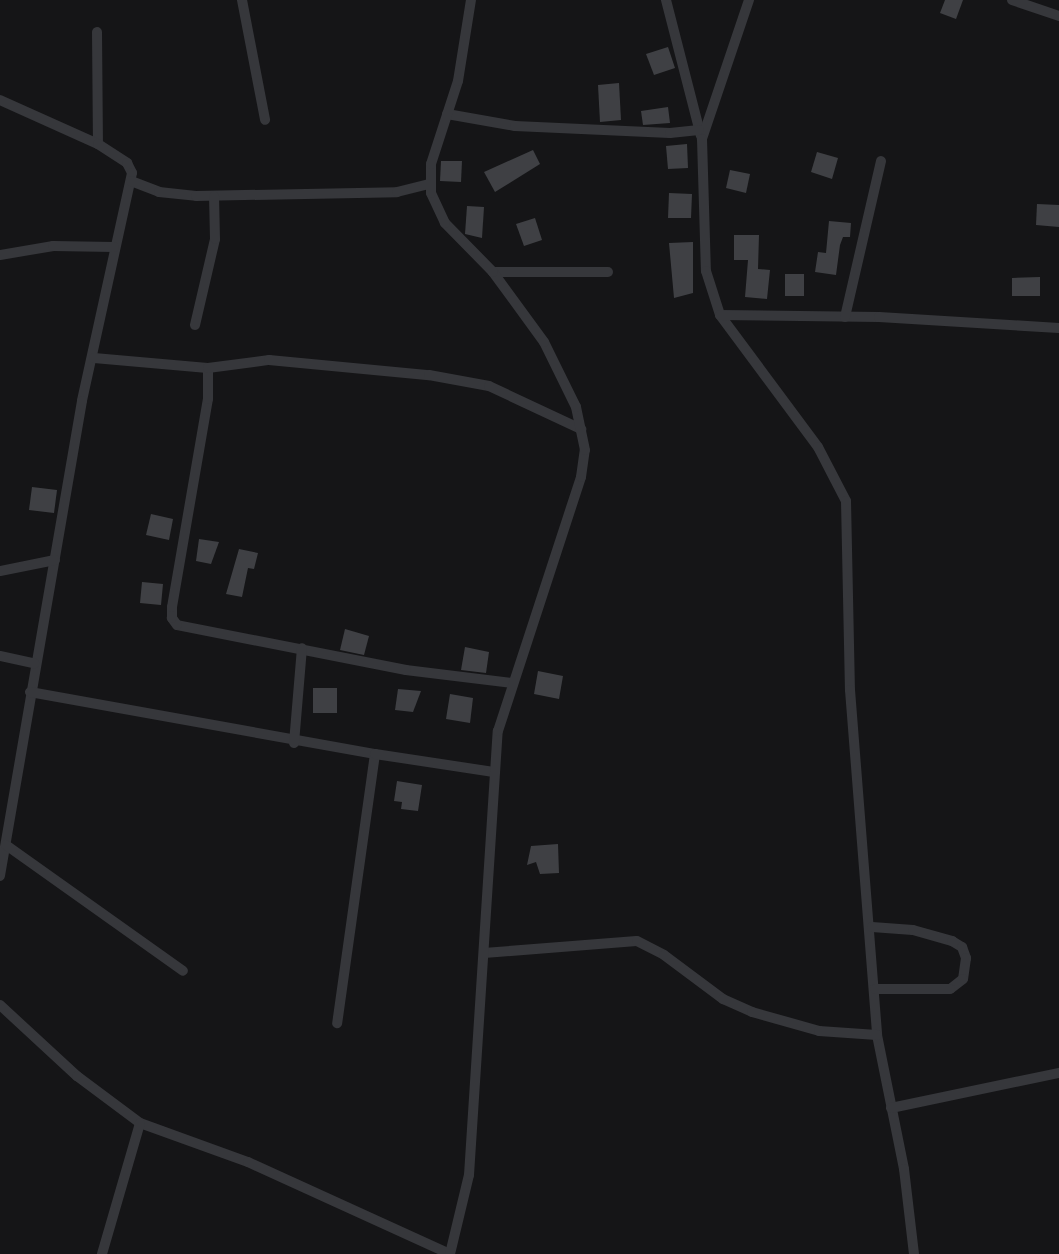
<!DOCTYPE html>
<style>
body{margin:0}
#map{position:relative;width:1059px;height:1254px;overflow:hidden;background:#151517;font-family:Quicksand,sans-serif}
div>[style]{position:absolute}
[style*='--x']{left:calc(var(--x)*1px);top:calc(var(--y)*1px);width:calc(var(--w)*1px);rotate:calc(var(--a)*1deg)}
.building>*{inset:0;background:#3f4044}
.street>*{height:10px;margin:-5px;padding:0 5px;transform-origin:5px;border-radius:5px;background:#36373b}
span{translate:-50% -50%;white-space:nowrap;text-align:center;line-height:1.15;-webkit-text-stroke:4.5px #101012;paint-order:stroke}
</style>
<div id="map">
<div class="building">
<div style="clip-path:polygon(945px 0,963px 0,956px 19px,940px 13px)"></div>
<div style="clip-path:polygon(668px 47px,675px 68px,654px 75px,646px 54px)"></div>
<div style="clip-path:polygon(619px 83px,621px 120px,600px 122px,598px 85px)"></div>
<div style="clip-path:polygon(668px 107px,670px 123px,643px 125px,641px 111px)"></div>
<div style="clip-path:polygon(687px 144px,688px 168px,668px 169px,666px 146px)"></div>
<div style="clip-path:polygon(533px 150px,540px 164px,495px 192px,484px 172px)"></div>
<div style="clip-path:polygon(817px 152px,838px 158px,832px 179px,811px 172px)"></div>
<div style="clip-path:polygon(441px 161px,462px 161px,461px 182px,440px 181px)"></div>
<div style="clip-path:polygon(730px 170px,750px 174px,746px 193px,726px 188px)"></div>
<div style="clip-path:polygon(669px 193px,692px 194px,691px 218px,668px 218px)"></div>
<div style="clip-path:polygon(1037px 204px,1059px 205px,1059px 227px,1036px 225px)"></div>
<div style="clip-path:polygon(467px 206px,484px 207px,482px 238px,465px 234px)"></div>
<div style="clip-path:polygon(535px 218px,542px 240px,524px 246px,516px 224px)"></div>
<div style="clip-path:polygon(829px 221px,851px 223px,850px 237px,843px 237px,840px 245px,836px 275px,815px 272px,818px 252px,826px 253px)"></div>
<div style="clip-path:polygon(734px 235px,759px 235px,758px 269px,770px 270px,767px 299px,745px 297px,748px 260px,734px 260px)"></div>
<div style="clip-path:polygon(693px 242px,693px 293px,674px 298px,669px 243px)"></div>
<div style="clip-path:polygon(785px 274px,804px 274px,804px 296px,785px 296px)"></div>
<div style="clip-path:polygon(1040px 277px,1040px 296px,1012px 296px,1012px 278px)"></div>
<div style="clip-path:polygon(32px 487px,57px 490px,54px 513px,29px 510px)"></div>
<div style="clip-path:polygon(151px 514px,173px 519px,169px 540px,146px 535px)"></div>
<div style="clip-path:polygon(199px 539px,219px 542px,211px 564px,196px 561px)"></div>
<div style="clip-path:polygon(239px 549px,258px 553px,254px 569px,248px 568px,242px 597px,226px 594px)"></div>
<div style="clip-path:polygon(142px 582px,163px 584px,161px 605px,140px 603px)"></div>
<div style="clip-path:polygon(345px 629px,369px 636px,364px 655px,340px 650px)"></div>
<div style="clip-path:polygon(465px 647px,489px 652px,486px 673px,461px 670px)"></div>
<div style="clip-path:polygon(538px 671px,563px 676px,559px 699px,534px 694px)"></div>
<div style="clip-path:polygon(313px 688px,337px 688px,337px 713px,313px 713px)"></div>
<div style="clip-path:polygon(398px 689px,421px 691px,413px 712px,395px 710px)"></div>
<div style="clip-path:polygon(450px 694px,473px 698px,470px 723px,446px 719px)"></div>
<div style="clip-path:polygon(397px 781px,422px 785px,418px 811px,401px 809px,402px 802px,394px 801px)"></div>
<div style="clip-path:polygon(558px 844px,559px 873px,540px 874px,536px 862px,527px 865px,531px 846px)"></div>
</div>
<div class="street">
<div style="--x:242;--y:0;--w:122;--a:79.1"></div>
<div style="--x:666;--y:0;--w:140;--a:75.6"></div>
<div style="--x:749;--y:0;--w:147;--a:108.7"></div>
<div style="--x:702;--y:139;--w:132;--a:88.3"></div>
<div style="--x:706;--y:271;--w:46;--a:72.3"></div>
<div style="--x:720;--y:315;--w:164;--a:53.4"></div>
<div style="--x:818;--y:447;--w:61;--a:62.6"></div>
<div style="--x:846;--y:501;--w:189;--a:88.8"></div>
<div style="--x:850;--y:690;--w:346;--a:85.5"></div>
<div style="--x:877;--y:1035;--w:137;--a:78.6"></div>
<div style="--x:904;--y:1169;--w:86;--a:83.3"></div>
<div style="--x:1012;--y:0;--w:50;--a:18.8"></div>
<div style="--x:97;--y:32;--w:112;--a:89.5"></div>
<div style="--x:0;--y:100;--w:107;--a:24.2"></div>
<div style="--x:98;--y:144;--w:35;--a:33"></div>
<div style="--x:127;--y:163;--w:11;--a:63"></div>
<div style="--x:132;--y:173;--w:233;--a:102.4"></div>
<div style="--x:82;--y:401;--w:482;--a:99.8"></div>
<div style="--x:447;--y:114;--w:69;--a:10"></div>
<div style="--x:515;--y:126;--w:155;--a:2.6"></div>
<div style="--x:670;--y:133;--w:29;--a:-6"></div>
<div style="--x:131;--y:181;--w:30;--a:21"></div>
<div style="--x:159;--y:192;--w:37;--a:6"></div>
<div style="--x:196;--y:196;--w:201;--a:-1.1"></div>
<div style="--x:397;--y:192;--w:33;--a:-14"></div>
<div style="--x:0;--y:255;--w:54;--a:-9.6"></div>
<div style="--x:53;--y:246;--w:61;--a:0.9"></div>
<div style="--x:493;--y:272;--w:115;--a:0"></div>
<div style="--x:720;--y:315;--w:159;--a:0.7"></div>
<div style="--x:879;--y:317;--w:180;--a:3.5"></div>
<div style="--x:845;--y:317;--w:160;--a:-77"></div>
<div style="--x:195;--y:325;--w:88;--a:-76.9"></div>
<div style="--x:215;--y:239;--w:43;--a:-91.3"></div>
<div style="--x:94;--y:358;--w:114;--a:5"></div>
<div style="--x:0;--y:571;--w:56;--a:-11.3"></div>
<div style="--x:0;--y:656;--w:35;--a:12"></div>
<div style="--x:512;--y:683;--w:107;--a:-173"></div>
<div style="--x:406;--y:670;--w:233;--a:-168.9"></div>
<div style="--x:177;--y:625;--w:9;--a:-126"></div>
<div style="--x:172;--y:618;--w:11;--a:-90"></div>
<div style="--x:172;--y:607;--w:211;--a:-80.2"></div>
<div style="--x:208;--y:399;--w:31;--a:-90"></div>
<div style="--x:208;--y:368;--w:62;--a:-7.5"></div>
<div style="--x:269;--y:360;--w:161;--a:5.4"></div>
<div style="--x:429;--y:375;--w:61;--a:10.4"></div>
<div style="--x:489;--y:386;--w:102;--a:25.1"></div>
<div style="--x:30;--y:692;--w:351;--a:10.2"></div>
<div style="--x:375;--y:754;--w:272;--a:98"></div>
<div style="--x:294;--y:743;--w:95;--a:-85.2"></div>
<div style="--x:375;--y:754;--w:120;--a:8.6"></div>
<div style="--x:6;--y:845;--w:217;--a:35.4"></div>
<div style="--x:872;--y:927;--w:41;--a:4.2"></div>
<div style="--x:913;--y:930;--w:41;--a:15.8"></div>
<div style="--x:952;--y:941;--w:12;--a:31"></div>
<div style="--x:962;--y:947;--w:12;--a:70"></div>
<div style="--x:966;--y:958;--w:21;--a:98"></div>
<div style="--x:963;--y:979;--w:16;--a:142"></div>
<div style="--x:950;--y:989;--w:75;--a:180"></div>
<div style="--x:484;--y:953;--w:153;--a:-4.5"></div>
<div style="--x:637;--y:941;--w:30;--a:27"></div>
<div style="--x:664;--y:955;--w:74;--a:36.7"></div>
<div style="--x:723;--y:999;--w:32;--a:24"></div>
<div style="--x:752;--y:1012;--w:70;--a:15.8"></div>
<div style="--x:819;--y:1031;--w:58;--a:3.9"></div>
<div style="--x:0;--y:1005;--w:105;--a:42.7"></div>
<div style="--x:77;--y:1076;--w:79;--a:36.7"></div>
<div style="--x:140;--y:1123;--w:115;--a:19.9"></div>
<div style="--x:248;--y:1162;--w:222;--a:24.5"></div>
<div style="--x:450;--y:1254;--w:81;--a:-76.5"></div>
<div style="--x:469;--y:1175;--w:445;--a:-86.3"></div>
<div style="--x:498;--y:731;--w:267;--a:-71.9"></div>
<div style="--x:581;--y:477;--w:27;--a:-82"></div>
<div style="--x:585;--y:450;--w:44;--a:-101.8"></div>
<div style="--x:576;--y:407;--w:72;--a:-116.2"></div>
<div style="--x:544;--y:342;--w:87;--a:-126.1"></div>
<div style="--x:493;--y:272;--w:69;--a:-134.4"></div>
<div style="--x:445;--y:223;--w:33;--a:-115"></div>
<div style="--x:431;--y:193;--w:29;--a:-90"></div>
<div style="--x:431;--y:164;--w:87;--a:-72"></div>
<div style="--x:458;--y:81;--w:82;--a:-80.9"></div>
<div style="--x:891;--y:1108;--w:172;--a:-11.8"></div>
<div style="--x:102;--y:1254;--w:136;--a:-73.8"></div>
</div>
</div>
